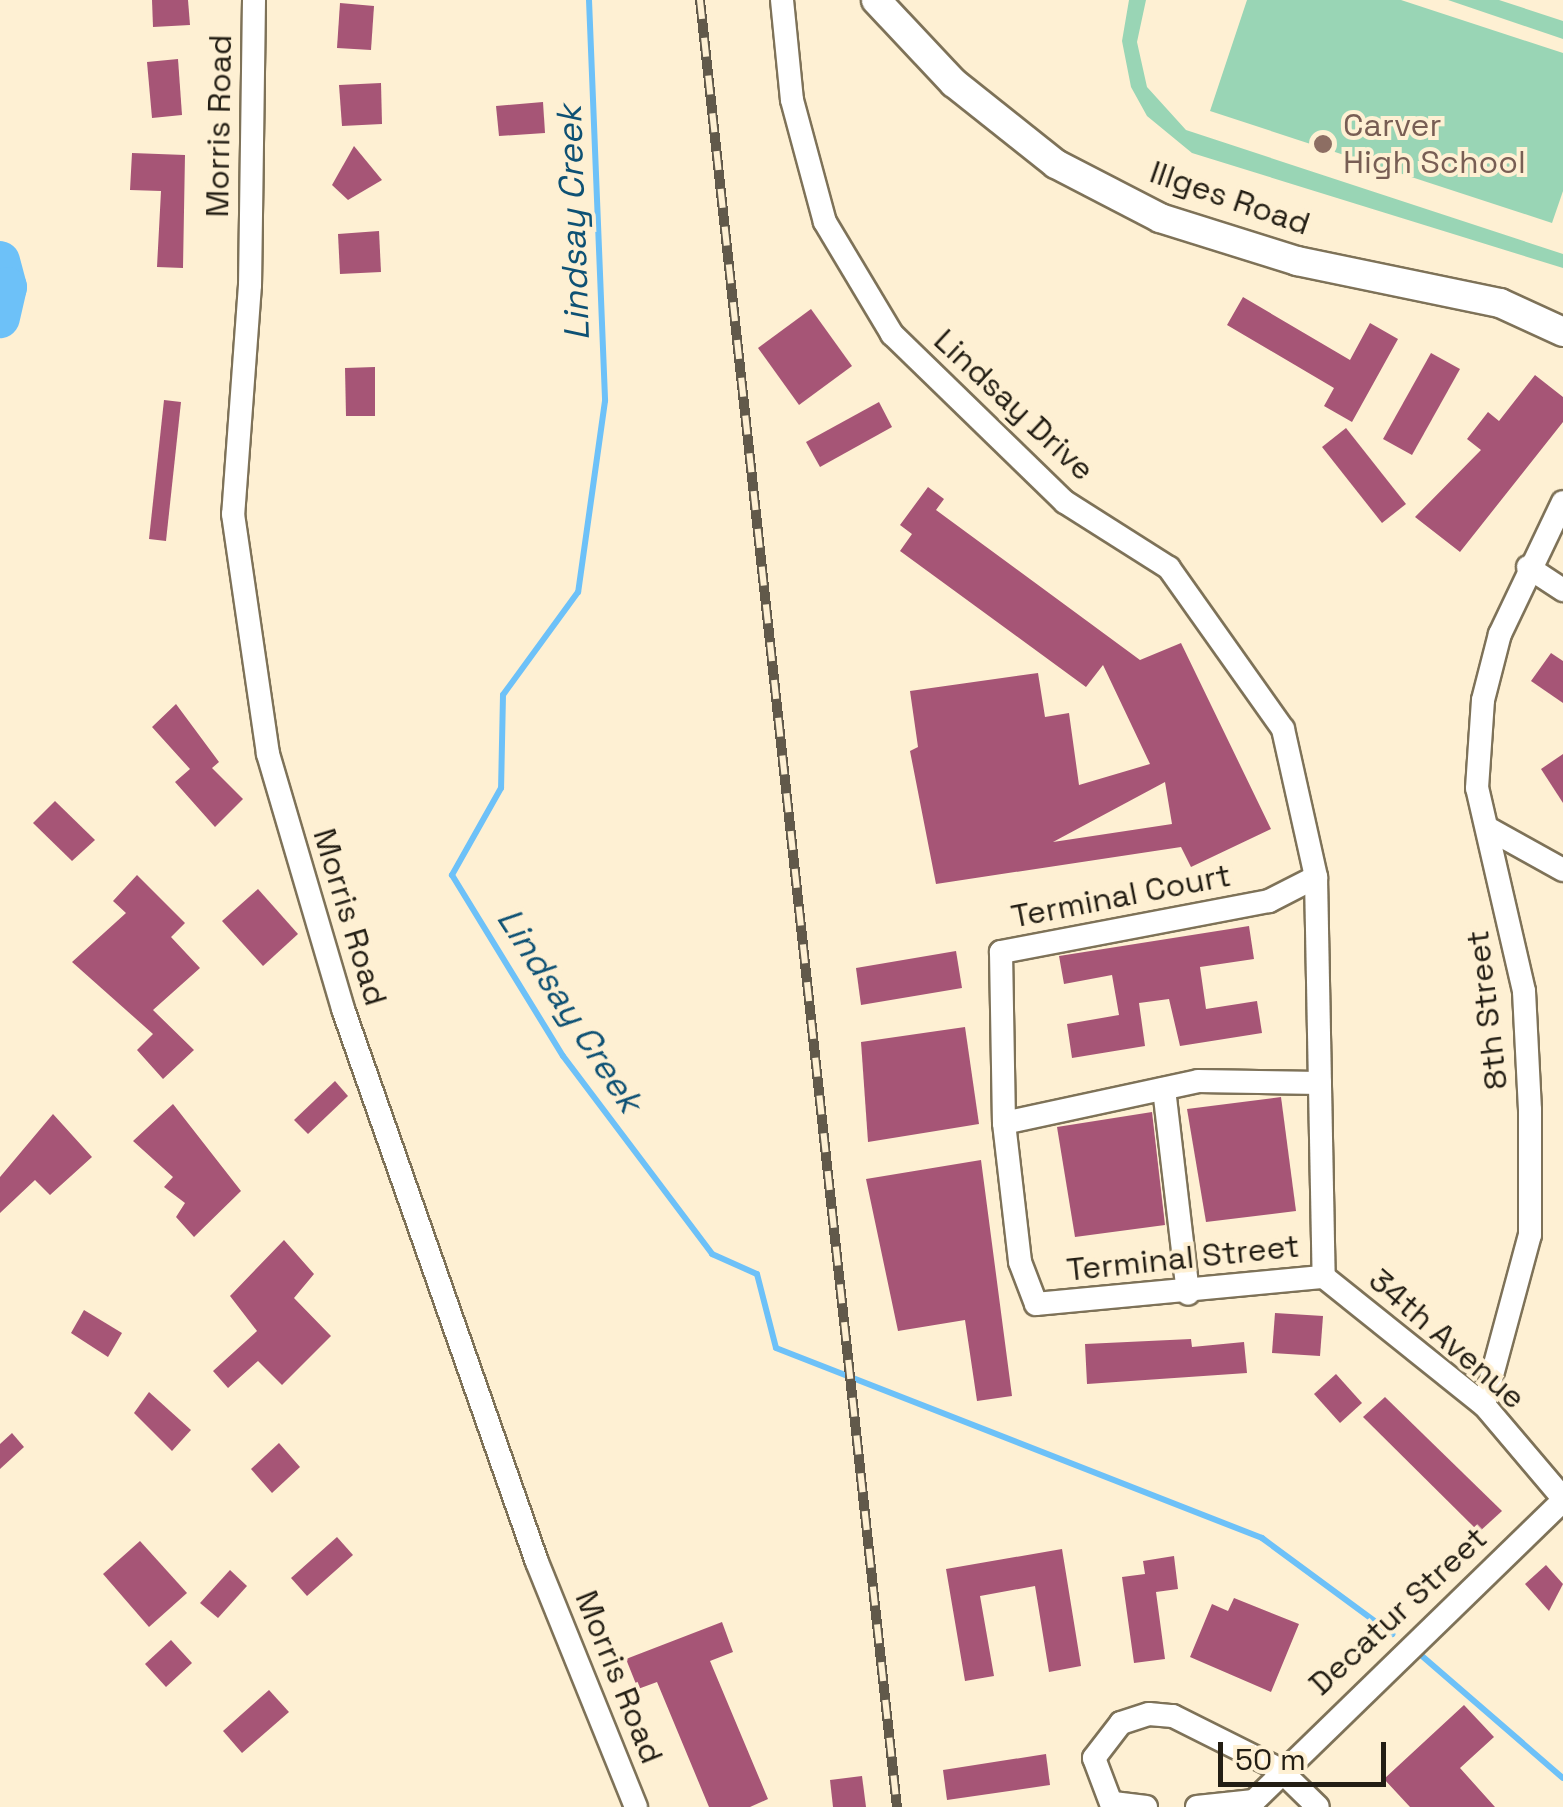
<!DOCTYPE html>
<style>
body{margin:0}
#map{position:relative;width:1563px;height:1807px;overflow:hidden;background:#fef0d3;font-family:"Space Grotesk",sans-serif}
div>[style]{position:absolute}
[style*='--x']{left:calc(var(--x)*1px);top:calc(var(--y)*1px);width:calc(var(--w)*1px);rotate:calc(var(--a)*1deg)}
.green>*{inset:0;background:#99d5b5}
.stream>*{height:6px;margin:-3px;padding:0 3px;transform-origin:3px;border-radius:3px;background:#6dc1f8}
.river>*{height:40px;margin:-20px;padding:0 20px;transform-origin:20px;border-radius:20px;background:#6dc1f8}
.building>*{inset:0;background:#a65576}
.roads{filter:drop-shadow(2px 0 #7e7258) drop-shadow(-2px 0 #7e7258) drop-shadow(0 2px #7e7258) drop-shadow(0 -2px #7e7258)}
.minor>*{height:22px;margin:-11px;padding:0 11px;transform-origin:11px;border-radius:11px;background:#fff}
.tertiary>*{height:28px;margin:-14px;padding:0 14px;transform-origin:14px;border-radius:14px;background:#fff}
.rail>*{height:10px;margin-top:-5px;transform-origin:0;background:repeating-linear-gradient(90deg,#fef0d3 0 19px,#61594a 0 38px);box-sizing:border-box;border-block:2px solid #61594a}
.dots>*{width:28px;height:28px;translate:-50% -50%;box-sizing:border-box;border:5px solid #fef0d3;border-radius:50%}
span{translate:-50% -50%;white-space:nowrap;text-align:center;line-height:1.15;-webkit-text-stroke:8px #fef0d3;paint-order:stroke}
.street-label{font-size:32px;color:#231e14}
.education-label{font-size:32px;color:#785e54}
.left{translate:0 -50%;text-align:left}
.water-label{font-size:35px;color:#0e5174;font-style:italic}
.scale{position:absolute;left:1218px;top:1742px;width:168px;height:45px;box-sizing:border-box;border:5px solid #231e14;border-top:0;padding-left:12px;font-size:30px;line-height:35px;white-space:nowrap;color:#231e14;-webkit-text-stroke:8px #fef0d3;paint-order:stroke}
</style>
<div id="map">
<div class="green">
<div style="clip-path:polygon(1129px 0,1146px 0,1137px 42px,1147px 87px,1186px 130px,1563px 254px,1563px 268px,1192px 153px,1147px 116px,1131px 87px,1122px 41px)"></div>
<div style="clip-path:polygon(1247px 0,1401px 0,1563px 53px,1563px 191px,1552px 223px,1210px 111px)"></div>
<div style="clip-path:polygon(1448px 0,1499px 0,1563px 21px,1563px 39px)"></div>
</div>
<div class="stream">
<div style="--x:589;--y:0;--w:401;--a:87.7"></div>
<div style="--x:605;--y:401;--w:193;--a:98"></div>
<div style="--x:578;--y:592;--w:127;--a:126.1"></div>
<div style="--x:503;--y:695;--w:93;--a:91.2"></div>
<div style="--x:501;--y:788;--w:100;--a:119.4"></div>
<div style="--x:452;--y:875;--w:212;--a:58.5"></div>
<div style="--x:563;--y:1056;--w:248;--a:53"></div>
<div style="--x:712;--y:1254;--w:49;--a:24"></div>
<div style="--x:757;--y:1274;--w:76;--a:75.6"></div>
<div style="--x:776;--y:1348;--w:522;--a:21.35"></div>
<div style="--x:1262;--y:1538;--w:162;--a:36.4"></div>
<div style="--x:1422;--y:1656;--w:186;--a:40.9"></div>
</div>
<div class="river">
<div style="--x:0;--y:261;--w:27;--a:75"></div>
<div style="--x:7;--y:287;--w:32;--a:103"></div>
</div>
<div class="building">
<div style="clip-path:polygon(152px 0,188px 0,190px 25px,153px 27px)"></div>
<div style="clip-path:polygon(340px 3px,374px 6px,371px 50px,337px 48px)"></div>
<div style="clip-path:polygon(178px 59px,182px 115px,152px 118px,147px 62px)"></div>
<div style="clip-path:polygon(381px 83px,382px 124px,342px 126px,339px 85px)"></div>
<div style="clip-path:polygon(543px 102px,545px 133px,499px 136px,496px 106px)"></div>
<div style="clip-path:polygon(354px 146px,382px 180px,348px 200px,332px 185px)"></div>
<div style="clip-path:polygon(132px 153px,185px 155px,183px 268px,157px 267px,161px 191px,130px 190px)"></div>
<div style="clip-path:polygon(379px 231px,381px 272px,340px 274px,338px 234px)"></div>
<div style="clip-path:polygon(1243px 297px,1350px 360px,1370px 323px,1398px 339px,1352px 422px,1324px 406px,1334px 388px,1227px 325px)"></div>
<div style="clip-path:polygon(811px 309px,852px 366px,799px 405px,758px 348px)"></div>
<div style="clip-path:polygon(1431px 353px,1460px 369px,1412px 455px,1383px 439px)"></div>
<div style="clip-path:polygon(375px 367px,375px 416px,346px 416px,345px 368px)"></div>
<div style="clip-path:polygon(1535px 375px,1563px 397px,1563px 422px,1460px 552px,1415px 517px,1481px 450px,1467px 439px,1488px 412px,1499px 421px)"></div>
<div style="clip-path:polygon(164px 400px,181px 402px,166px 541px,149px 539px)"></div>
<div style="clip-path:polygon(879px 402px,892px 427px,820px 467px,806px 442px)"></div>
<div style="clip-path:polygon(1346px 428px,1406px 504px,1382px 523px,1322px 447px)"></div>
<div style="clip-path:polygon(evenodd,928px 487px,944px 499px,936px 510px,1140px 660px,1181px 643px,1271px 829px,1191px 867px,1181px 847px,936px 884px,910px 751px,918px 747px,910px 691px,1038px 673px,1045px 717px,1069px 713px,1079px 785px,1150px 764px,1103px 665px,1086px 687px,900px 551px,912px 534px,900px 525px,928px 487px,1165px 782px,1172px 824px,1053px 842px,1165px 782px)"></div>
<div style="clip-path:polygon(1551px 653px,1563px 661px,1563px 703px,1531px 681px)"></div>
<div style="clip-path:polygon(176px 704px,219px 762px,212px 768px,243px 799px,215px 827px,175px 782px,190px 769px,152px 727px)"></div>
<div style="clip-path:polygon(1563px 754px,1563px 803px,1541px 769px)"></div>
<div style="clip-path:polygon(55px 801px,95px 840px,72px 861px,33px 823px)"></div>
<div style="clip-path:polygon(137px 875px,185px 923px,171px 937px,200px 968px,153px 1010px,194px 1050px,163px 1079px,137px 1050px,153px 1034px,72px 962px,126px 913px,113px 901px)"></div>
<div style="clip-path:polygon(258px 889px,298px 934px,263px 966px,222px 921px)"></div>
<div style="clip-path:polygon(1249px 926px,1254px 959px,1200px 967px,1206px 1009px,1257px 1001px,1262px 1033px,1180px 1046px,1169px 999px,1139px 1003px,1145px 1046px,1072px 1058px,1067px 1024px,1119px 1015px,1112px 975px,1064px 984px,1059px 956px)"></div>
<div style="clip-path:polygon(956px 951px,962px 988px,861px 1005px,856px 968px)"></div>
<div style="clip-path:polygon(965px 1027px,979px 1124px,868px 1142px,861px 1042px)"></div>
<div style="clip-path:polygon(335px 1081px,348px 1096px,308px 1134px,294px 1120px)"></div>
<div style="clip-path:polygon(1281px 1097px,1296px 1211px,1206px 1222px,1187px 1109px)"></div>
<div style="clip-path:polygon(173px 1104px,241px 1191px,194px 1237px,176px 1217px,185px 1203px,164px 1187px,173px 1177px,133px 1141px)"></div>
<div style="clip-path:polygon(1152px 1112px,1165px 1225px,1075px 1237px,1057px 1127px)"></div>
<div style="clip-path:polygon(53px 1114px,92px 1157px,50px 1195px,35px 1180px,0 1213px,0 1177px)"></div>
<div style="clip-path:polygon(981px 1160px,1012px 1396px,977px 1401px,965px 1320px,898px 1331px,866px 1179px)"></div>
<div style="clip-path:polygon(284px 1240px,314px 1274px,294px 1298px,331px 1336px,282px 1385px,258px 1361px,228px 1388px,213px 1371px,257px 1331px,230px 1296px)"></div>
<div style="clip-path:polygon(84px 1310px,122px 1333px,108px 1357px,71px 1333px)"></div>
<div style="clip-path:polygon(1275px 1313px,1323px 1316px,1320px 1356px,1272px 1353px)"></div>
<div style="clip-path:polygon(1191px 1339px,1192px 1347px,1244px 1342px,1247px 1373px,1087px 1384px,1085px 1344px)"></div>
<div style="clip-path:polygon(1336px 1374px,1362px 1403px,1340px 1423px,1314px 1394px)"></div>
<div style="clip-path:polygon(149px 1392px,191px 1430px,172px 1451px,134px 1413px)"></div>
<div style="clip-path:polygon(1385px 1397px,1502px 1511px,1479px 1532px,1363px 1417px)"></div>
<div style="clip-path:polygon(12px 1433px,24px 1447px,0 1469px,0 1444px)"></div>
<div style="clip-path:polygon(279px 1443px,300px 1467px,272px 1493px,251px 1469px)"></div>
<div style="clip-path:polygon(337px 1537px,353px 1555px,307px 1596px,291px 1578px)"></div>
<div style="clip-path:polygon(140px 1541px,187px 1593px,149px 1627px,103px 1574px)"></div>
<div style="clip-path:polygon(1062px 1549px,1081px 1666px,1049px 1672px,1035px 1586px,980px 1596px,994px 1676px,965px 1681px,946px 1569px)"></div>
<div style="clip-path:polygon(1174px 1556px,1178px 1589px,1156px 1592px,1165px 1659px,1134px 1663px,1122px 1577px,1145px 1574px,1143px 1561px)"></div>
<div style="clip-path:polygon(1546px 1565px,1563px 1584px,1549px 1611px,1525px 1584px)"></div>
<div style="clip-path:polygon(230px 1570px,247px 1586px,218px 1618px,200px 1603px)"></div>
<div style="clip-path:polygon(1234px 1598px,1299px 1624px,1271px 1692px,1190px 1657px,1212px 1604px,1228px 1611px)"></div>
<div style="clip-path:polygon(722px 1622px,733px 1652px,710px 1661px,768px 1799px,750px 1807px,709px 1807px,657px 1682px,638px 1689px,626px 1659px)"></div>
<div style="clip-path:polygon(171px 1640px,192px 1663px,166px 1687px,145px 1664px)"></div>
<div style="clip-path:polygon(269px 1690px,289px 1712px,242px 1753px,223px 1731px)"></div>
<div style="clip-path:polygon(1464px 1705px,1494px 1737px,1460px 1768px,1495px 1807px,1410px 1807px,1384px 1779px)"></div>
<div style="clip-path:polygon(1046px 1754px,1050px 1785px,947px 1800px,943px 1770px)"></div>
<div style="clip-path:polygon(862px 1776px,866px 1807px,833px 1807px,830px 1780px)"></div>
</div>
<div class="roads">
<div class="minor">
<div style="--x:254;--y:0;--w:285;--a:90.8"></div>
<div style="--x:250;--y:285;--w:230;--a:94.2"></div>
<div style="--x:233;--y:514;--w:243;--a:81.7"></div>
<div style="--x:268;--y:754;--w:266;--a:73.6"></div>
<div style="--x:343;--y:1009;--w:586;--a:70.67"></div>
<div style="--x:537;--y:1562;--w:264;--a:68"></div>
<div style="--x:782;--y:0;--w:100;--a:84.3"></div>
<div style="--x:792;--y:100;--w:126;--a:74.9"></div>
<div style="--x:825;--y:222;--w:131;--a:59.1"></div>
<div style="--x:892;--y:334;--w:241;--a:44.2"></div>
<div style="--x:1065;--y:502;--w:123;--a:32.4"></div>
<div style="--x:1169;--y:568;--w:197;--a:54.7"></div>
<div style="--x:1283;--y:729;--w:152;--a:77.4"></div>
<div style="--x:1316;--y:877;--w:400;--a:88.9"></div>
<div style="--x:1528;--y:567;--w:42;--a:33.3"></div>
<div style="--x:1491;--y:830;--w:82;--a:29.1"></div>
<div style="--x:1316;--y:877;--w:53;--a:152.9"></div>
<div style="--x:1269;--y:901;--w:273;--a:169.2"></div>
<div style="--x:1001;--y:952;--w:171;--a:89"></div>
<div style="--x:1004;--y:1123;--w:140;--a:83.4"></div>
<div style="--x:1020;--y:1262;--w:45;--a:69.1"></div>
<div style="--x:1036;--y:1304;--w:289;--a:-5.4"></div>
<div style="--x:1164;--y:1089;--w:206;--a:83.3"></div>
<div style="--x:1004;--y:1123;--w:198;--a:-12.2"></div>
<div style="--x:1198;--y:1081;--w:122;--a:0.9"></div>
<div style="--x:1324;--y:1277;--w:205;--a:38.7"></div>
<div style="--x:1484;--y:1405;--w:122;--a:49.7"></div>
<div style="--x:1484;--y:1405;--w:176;--a:-74.9"></div>
<div style="--x:1530;--y:1235;--w:125;--a:-90"></div>
<div style="--x:1530;--y:1110;--w:119;--a:-92.9"></div>
<div style="--x:1524;--y:991;--w:208;--a:-103"></div>
<div style="--x:1477;--y:788;--w:88;--a:-86.1"></div>
<div style="--x:1483;--y:700;--w:68;--a:-75.6"></div>
<div style="--x:1500;--y:634;--w:146;--a:-64.5"></div>
<div style="--x:1146;--y:1807;--w:35;--a:-173"></div>
<div style="--x:1111;--y:1803;--w:48;--a:-110.7"></div>
<div style="--x:1094;--y:1758;--w:44;--a:-52.4"></div>
<div style="--x:1121;--y:1723;--w:29;--a:-18"></div>
<div style="--x:1149;--y:1714;--w:24;--a:5"></div>
<div style="--x:1173;--y:1716;--w:119;--a:26.6"></div>
<div style="--x:1279;--y:1769;--w:54;--a:44.3"></div>
<div style="--x:1197;--y:1807;--w:57;--a:-6"></div>
<div style="--x:1254;--y:1801;--w:431;--a:-44.2"></div>
</div>
<div class="tertiary">
<div style="--x:876;--y:0;--w:114;--a:46.8"></div>
<div style="--x:954;--y:83;--w:130;--a:38.5"></div>
<div style="--x:1056;--y:164;--w:117;--a:27.4"></div>
<div style="--x:1160;--y:218;--w:144;--a:17.4"></div>
<div style="--x:1297;--y:261;--w:207;--a:11.7"></div>
<div style="--x:1500;--y:303;--w:69;--a:24.7"></div>
</div>
</div>
<div class="rail">
<div style="--x:700;--y:0;--w:1818;--a:83.78"></div>
</div>
<div class="dots">
<div style="left:1323px;top:144px;background:#8d6e63"></div>
</div>
<div class="street-label">
<span style="left:219px;top:126px;rotate:-89deg">Morris Road</span>
<span style="left:1230px;top:198px;rotate:19deg">Illges Road</span>
<span style="left:1014px;top:405px;rotate:43deg">Lindsay Drive</span>
<span style="left:1121px;top:896px;rotate:-11deg">Terminal Court</span>
<span style="left:350px;top:917px;rotate:73deg">Morris Road</span>
<span style="left:1487px;top:1010px;rotate:-97deg">8th Street</span>
<span style="left:1183px;top:1258px;rotate:-6deg">Terminal Street</span>
<span style="left:1447px;top:1339px;rotate:41deg">34th Avenue</span>
<span style="left:1398px;top:1611px;rotate:-43deg">Decatur Street</span>
<span style="left:619px;top:1677px;rotate:68deg">Morris Road</span>
</div>
<div class="education-label">
<span class="left" style="left:1343px;top:144px">Carver<br>High School</span>
</div>
<div class="water-label">
<span style="left:573px;top:223px;rotate:-92deg">Lindsay Creek</span>
<span style="left:570px;top:1010px;rotate:57deg">Lindsay Creek</span>
</div>
<div class="scale">50 m</div>
</div>
